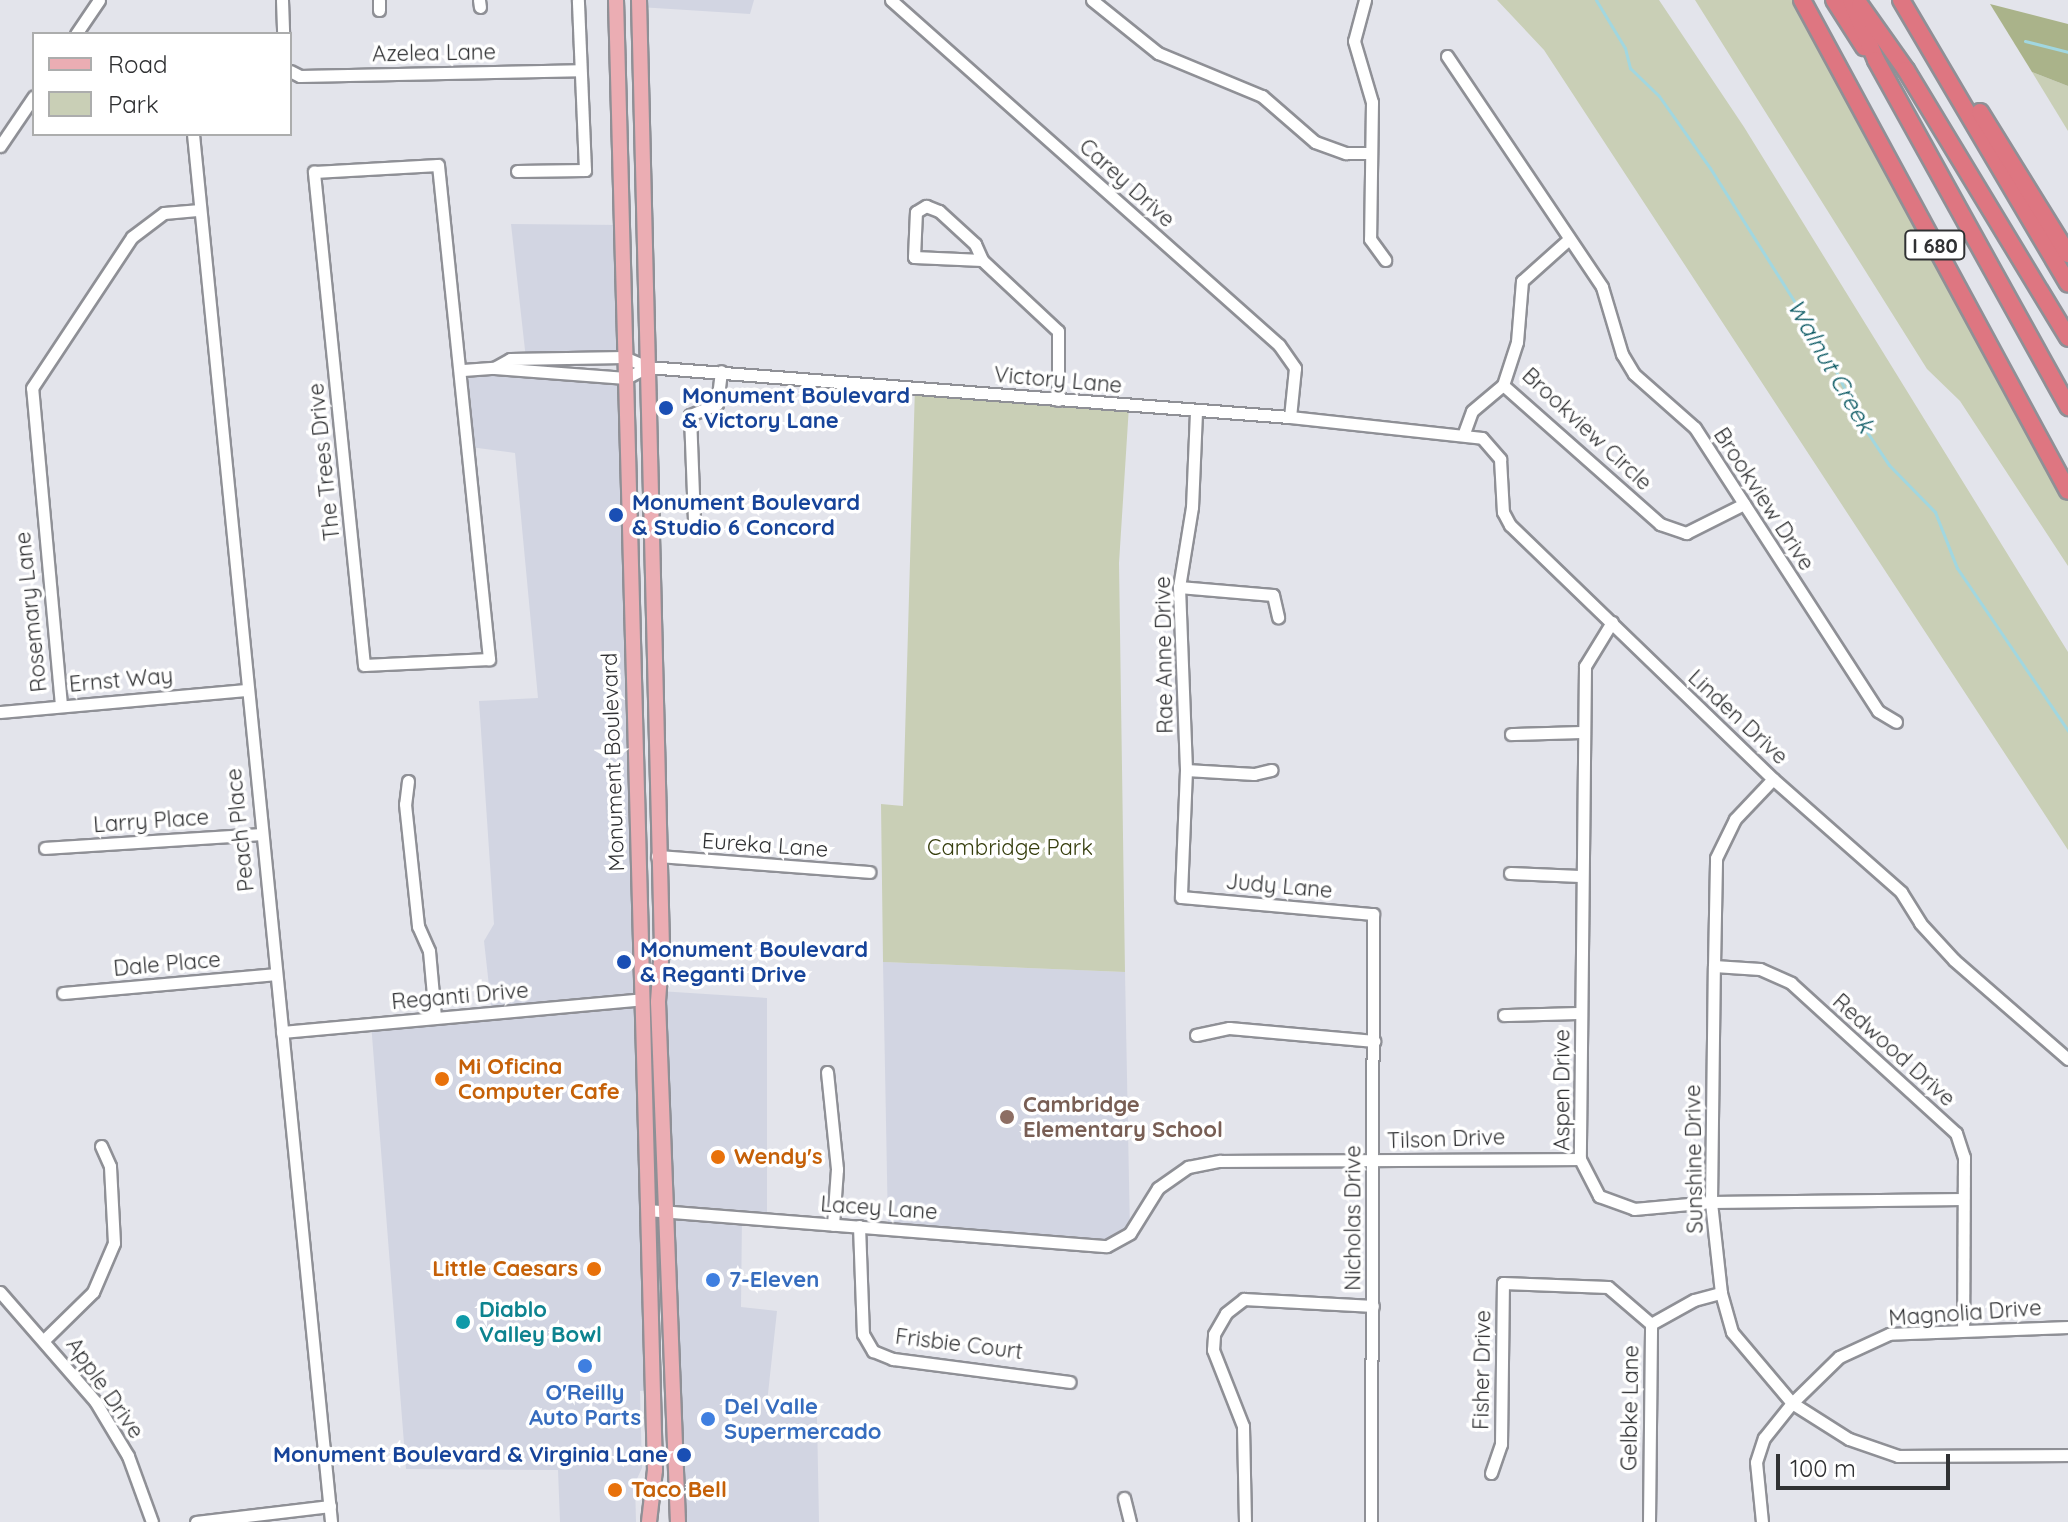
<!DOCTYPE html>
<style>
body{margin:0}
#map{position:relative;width:2068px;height:1522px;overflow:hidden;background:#e3e4eb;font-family:Quicksand,sans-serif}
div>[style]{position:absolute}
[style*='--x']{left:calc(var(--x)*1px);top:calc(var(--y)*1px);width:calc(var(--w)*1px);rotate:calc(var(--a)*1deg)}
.built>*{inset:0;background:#d2d5e2}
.green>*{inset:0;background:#c9cfb6}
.forest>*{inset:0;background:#aab38a}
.stream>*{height:3px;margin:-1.5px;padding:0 1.5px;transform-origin:1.5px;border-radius:1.5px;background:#a1d7e0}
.roads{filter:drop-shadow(2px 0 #8f9096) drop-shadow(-2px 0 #8f9096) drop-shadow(0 2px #8f9096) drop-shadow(0 -2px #8f9096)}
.minor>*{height:11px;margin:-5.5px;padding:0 5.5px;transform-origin:5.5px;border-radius:5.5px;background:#fff}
.major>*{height:14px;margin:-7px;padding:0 7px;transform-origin:7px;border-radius:7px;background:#ebadb3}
.highway>*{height:16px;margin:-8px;padding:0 8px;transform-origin:8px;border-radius:8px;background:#de7681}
.dots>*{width:22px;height:22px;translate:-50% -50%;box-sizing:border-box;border:4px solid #fff;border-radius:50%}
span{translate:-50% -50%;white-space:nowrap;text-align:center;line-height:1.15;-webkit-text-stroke:7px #fff;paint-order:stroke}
.shield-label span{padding:2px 6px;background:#fff;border:2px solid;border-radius:6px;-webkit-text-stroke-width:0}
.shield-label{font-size:20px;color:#303133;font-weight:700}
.street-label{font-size:22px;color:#303133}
.transit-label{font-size:22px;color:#164399;font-weight:700}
.left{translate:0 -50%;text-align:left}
.right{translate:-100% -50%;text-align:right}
.park-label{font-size:22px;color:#353d0c}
.food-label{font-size:22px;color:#c56008;font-weight:700}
.education-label{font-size:22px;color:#785e54;font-weight:700}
.shop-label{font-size:22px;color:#366cbe;font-weight:700}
.culture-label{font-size:22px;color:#0d838f;font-weight:700}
.water-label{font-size:24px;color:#095862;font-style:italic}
.legend{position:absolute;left:32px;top:32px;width:260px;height:104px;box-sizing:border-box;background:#fff;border:2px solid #acadad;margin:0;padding:10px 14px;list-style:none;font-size:24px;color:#303133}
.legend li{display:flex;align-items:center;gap:16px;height:40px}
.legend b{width:40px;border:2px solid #acadad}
.scale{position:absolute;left:1776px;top:1454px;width:174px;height:36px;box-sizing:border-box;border:4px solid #303133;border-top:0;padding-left:10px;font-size:24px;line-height:28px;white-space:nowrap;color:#303133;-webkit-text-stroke:6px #fff;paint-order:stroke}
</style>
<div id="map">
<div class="built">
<div style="clip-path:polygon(639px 0,754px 0,750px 14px,639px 7px)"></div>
<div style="clip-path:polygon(511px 224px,623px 225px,624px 357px,526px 359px)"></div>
<div style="clip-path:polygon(463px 370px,626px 378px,652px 1390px,640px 1391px,642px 1468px,635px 1483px,636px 1522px,560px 1522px,558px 1470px,406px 1469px,371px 1023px,492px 1013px,484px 941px,494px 924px,479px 701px,538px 698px,515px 453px,470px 447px)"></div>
<div style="clip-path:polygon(883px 962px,1125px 972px,1130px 1233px,1107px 1246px,888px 1228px)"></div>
<div style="clip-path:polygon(659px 991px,767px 998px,767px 1218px,742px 1216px,741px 1307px,777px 1311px,766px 1412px,817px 1417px,819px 1522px,678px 1522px)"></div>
</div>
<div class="green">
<div style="clip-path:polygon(1497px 0,1659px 0,1744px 127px,2068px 652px,2068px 850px,1544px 50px)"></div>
<div style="clip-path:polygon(1695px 0,1802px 0,2068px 491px,2068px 566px,1960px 401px,1927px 369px)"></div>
<div style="clip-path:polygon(2032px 72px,2068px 86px,2068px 131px)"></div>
<div style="clip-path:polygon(915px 386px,1129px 406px,1119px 563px,1125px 972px,883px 962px,881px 804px,903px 806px)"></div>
</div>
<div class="forest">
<div style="clip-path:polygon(1990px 4px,2068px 24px,2068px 86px,2032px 72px)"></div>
</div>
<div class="stream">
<div style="--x:1596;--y:0;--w:56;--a:58.9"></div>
<div style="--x:1625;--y:48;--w:21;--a:76"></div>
<div style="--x:1630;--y:68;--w:40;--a:44"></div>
<div style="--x:1659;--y:96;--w:88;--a:54.7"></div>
<div style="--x:1710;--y:168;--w:221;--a:57.7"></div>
<div style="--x:1828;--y:355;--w:79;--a:63.8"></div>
<div style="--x:1863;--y:426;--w:47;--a:56.3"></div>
<div style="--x:1889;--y:465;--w:66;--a:45.6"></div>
<div style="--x:1935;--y:512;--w:60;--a:68.6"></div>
<div style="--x:1957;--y:568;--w:197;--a:55.7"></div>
<div style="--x:2025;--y:41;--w:44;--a:14.3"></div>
</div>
<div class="roads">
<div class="minor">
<div style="--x:282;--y:0;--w:34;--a:88"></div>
<div style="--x:379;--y:0;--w:10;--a:90"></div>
<div style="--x:479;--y:0;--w:7;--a:82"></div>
<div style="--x:891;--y:0;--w:519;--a:41.64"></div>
<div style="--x:1279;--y:345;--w:28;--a:55"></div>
<div style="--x:1295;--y:368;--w:49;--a:95.8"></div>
<div style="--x:1092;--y:0;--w:85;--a:38.8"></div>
<div style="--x:1158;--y:53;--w:113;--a:22.5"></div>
<div style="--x:1262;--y:96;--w:70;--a:41"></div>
<div style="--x:1315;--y:142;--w:33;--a:20"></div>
<div style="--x:1346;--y:153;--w:22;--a:0"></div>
<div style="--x:1365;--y:0;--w:42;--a:105"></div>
<div style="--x:1354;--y:41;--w:64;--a:73.6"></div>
<div style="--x:1372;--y:102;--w:137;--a:90.8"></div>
<div style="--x:1370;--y:239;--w:26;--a:54"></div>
<div style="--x:76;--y:34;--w:41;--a:-55.9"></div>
<div style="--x:1447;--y:56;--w:278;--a:56.1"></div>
<div style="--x:1602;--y:287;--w:70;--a:73.4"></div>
<div style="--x:1622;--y:354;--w:23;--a:59"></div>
<div style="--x:1634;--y:374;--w:81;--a:41.5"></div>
<div style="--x:1695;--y:428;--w:337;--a:57.1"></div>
<div style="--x:1878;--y:711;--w:21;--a:31"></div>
<div style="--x:290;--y:71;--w:11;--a:27"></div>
<div style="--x:300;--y:76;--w:279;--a:-1.2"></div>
<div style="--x:193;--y:134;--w:1395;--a:84.32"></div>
<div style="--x:0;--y:146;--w:60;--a:-55.8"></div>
<div style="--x:438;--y:165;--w:497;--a:84.1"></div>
<div style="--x:489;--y:659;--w:125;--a:177.3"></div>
<div style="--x:364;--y:665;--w:496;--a:-95.8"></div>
<div style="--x:314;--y:172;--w:124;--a:-3.2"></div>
<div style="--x:517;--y:171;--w:68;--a:-0.8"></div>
<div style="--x:585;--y:170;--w:170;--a:-92.4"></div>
<div style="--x:1569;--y:239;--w:63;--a:138.2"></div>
<div style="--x:1522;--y:281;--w:61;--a:94.7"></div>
<div style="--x:1517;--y:342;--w:45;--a:108"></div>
<div style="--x:1503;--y:385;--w:210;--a:41.5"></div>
<div style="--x:1660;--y:524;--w:28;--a:19"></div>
<div style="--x:1686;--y:533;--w:65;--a:-26.6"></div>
<div style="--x:982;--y:260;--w:68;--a:-177.5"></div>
<div style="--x:914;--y:257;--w:45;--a:-87.5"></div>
<div style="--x:916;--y:212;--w:12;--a:-31"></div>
<div style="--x:926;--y:206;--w:14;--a:21"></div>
<div style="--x:939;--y:211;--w:49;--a:42.5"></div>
<div style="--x:975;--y:244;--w:17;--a:66"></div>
<div style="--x:982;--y:260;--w:104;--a:43.1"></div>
<div style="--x:1058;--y:331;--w:69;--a:90"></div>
<div style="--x:647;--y:367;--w:24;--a:152"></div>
<div style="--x:626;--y:378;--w:132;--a:-175.7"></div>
<div style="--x:494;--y:368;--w:18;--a:-29"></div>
<div style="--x:510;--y:359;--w:114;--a:-1"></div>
<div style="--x:624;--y:357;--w:25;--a:23"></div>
<div style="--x:647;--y:367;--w:645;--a:4.45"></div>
<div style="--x:1290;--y:417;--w:193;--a:6.2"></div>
<div style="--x:1482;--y:438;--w:28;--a:49"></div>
<div style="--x:1500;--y:459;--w:53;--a:86.8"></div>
<div style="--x:1503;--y:512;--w:15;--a:62"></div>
<div style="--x:1510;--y:525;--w:366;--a:44"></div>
<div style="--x:1773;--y:779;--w:171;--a:41.4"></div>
<div style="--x:1901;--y:892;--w:36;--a:58"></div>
<div style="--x:1920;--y:923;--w:50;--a:47.4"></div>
<div style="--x:1954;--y:960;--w:151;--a:41"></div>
<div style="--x:463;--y:370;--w:31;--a:-4"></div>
<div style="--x:1196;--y:412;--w:95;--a:92.4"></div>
<div style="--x:1192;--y:507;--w:81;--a:99.2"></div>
<div style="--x:1179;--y:587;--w:183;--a:87.8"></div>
<div style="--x:1186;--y:770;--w:127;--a:92.3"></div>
<div style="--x:1181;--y:897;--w:193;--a:5.1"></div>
<div style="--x:1373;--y:914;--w:608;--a:90.19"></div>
<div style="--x:1464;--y:433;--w:23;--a:-70"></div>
<div style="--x:1472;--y:411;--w:40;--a:-40"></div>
<div style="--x:694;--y:520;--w:105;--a:-92.2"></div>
<div style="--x:690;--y:415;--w:29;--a:-22"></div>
<div style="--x:717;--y:404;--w:33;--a:-83"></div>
<div style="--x:1179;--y:587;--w:94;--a:4.9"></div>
<div style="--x:1273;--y:595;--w:23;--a:77"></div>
<div style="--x:1612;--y:622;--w:52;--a:121.5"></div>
<div style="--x:1585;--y:666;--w:493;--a:90.6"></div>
<div style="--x:1580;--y:1159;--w:42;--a:62.8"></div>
<div style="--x:1599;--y:1196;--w:37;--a:20"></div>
<div style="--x:1634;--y:1209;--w:77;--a:-5.2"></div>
<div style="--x:1711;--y:1202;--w:252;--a:-0.7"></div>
<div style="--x:61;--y:705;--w:318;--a:-95.2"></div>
<div style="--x:32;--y:388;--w:181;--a:-56.5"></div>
<div style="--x:132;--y:237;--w:40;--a:-37"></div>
<div style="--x:164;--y:213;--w:36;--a:-5"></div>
<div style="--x:0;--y:712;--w:247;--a:-5.1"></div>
<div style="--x:1511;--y:734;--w:73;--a:-1.6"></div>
<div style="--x:1186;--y:770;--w:68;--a:3.4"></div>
<div style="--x:1254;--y:774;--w:18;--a:-13"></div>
<div style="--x:408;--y:781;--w:23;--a:97"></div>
<div style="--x:405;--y:804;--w:123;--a:83.9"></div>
<div style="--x:418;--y:926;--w:27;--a:66"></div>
<div style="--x:429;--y:951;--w:66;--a:84.8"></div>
<div style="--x:45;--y:848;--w:216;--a:-3.7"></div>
<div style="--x:657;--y:856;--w:213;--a:4.3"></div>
<div style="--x:1510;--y:873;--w:70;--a:2.5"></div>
<div style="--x:1714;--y:966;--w:46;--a:3.7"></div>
<div style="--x:1760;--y:969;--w:34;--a:24"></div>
<div style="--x:1791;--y:983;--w:223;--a:42.3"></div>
<div style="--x:1956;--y:1133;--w:25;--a:72"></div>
<div style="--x:1964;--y:1157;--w:171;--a:90.3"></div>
<div style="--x:63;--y:993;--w:212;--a:-5.1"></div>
<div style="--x:1504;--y:1015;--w:77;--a:-1.5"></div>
<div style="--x:282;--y:1032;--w:362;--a:-5.2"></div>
<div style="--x:1196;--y:1035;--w:34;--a:-12"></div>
<div style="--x:1229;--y:1028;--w:146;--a:5.1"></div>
<div style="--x:827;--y:1072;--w:98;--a:84.1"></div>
<div style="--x:837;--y:1169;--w:56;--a:94.1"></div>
<div style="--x:647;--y:1210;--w:461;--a:4.5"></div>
<div style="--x:1107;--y:1246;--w:26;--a:-29"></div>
<div style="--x:1130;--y:1233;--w:53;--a:-58.1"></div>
<div style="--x:1158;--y:1188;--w:37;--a:-35"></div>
<div style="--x:1188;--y:1167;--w:33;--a:-11"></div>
<div style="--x:1220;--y:1161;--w:360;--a:-0.3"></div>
<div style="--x:859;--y:1226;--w:108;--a:87.9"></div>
<div style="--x:863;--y:1334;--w:20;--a:60"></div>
<div style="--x:873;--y:1351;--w:22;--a:22"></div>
<div style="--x:893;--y:1359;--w:178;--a:7.4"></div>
<div style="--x:0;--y:1292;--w:145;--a:48.9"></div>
<div style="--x:95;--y:1401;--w:64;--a:59"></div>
<div style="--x:128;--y:1456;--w:70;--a:70"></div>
<div style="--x:2068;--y:1327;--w:179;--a:177.8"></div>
<div style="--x:1889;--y:1334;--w:55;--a:155.3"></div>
<div style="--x:1839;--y:1357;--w:66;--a:135.6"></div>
<div style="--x:1792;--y:1403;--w:67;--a:32.3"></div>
<div style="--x:1849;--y:1439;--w:52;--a:19.1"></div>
<div style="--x:1898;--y:1456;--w:170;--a:-0.3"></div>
<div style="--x:45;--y:1339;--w:67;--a:-44.4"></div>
<div style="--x:93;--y:1292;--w:53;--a:-66.8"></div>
<div style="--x:114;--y:1243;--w:77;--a:-93"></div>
<div style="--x:110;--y:1166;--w:22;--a:-114"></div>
<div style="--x:1491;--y:1473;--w:31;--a:-71"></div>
<div style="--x:1501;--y:1444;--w:161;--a:-89.3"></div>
<div style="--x:1503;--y:1283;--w:105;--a:2.2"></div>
<div style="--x:1608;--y:1287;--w:57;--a:40.7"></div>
<div style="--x:1124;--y:1498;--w:25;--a:76"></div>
<div style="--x:196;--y:1522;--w:135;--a:-6.8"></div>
<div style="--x:1245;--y:1522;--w:96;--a:-91.2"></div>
<div style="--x:1243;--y:1426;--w:82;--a:-111.5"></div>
<div style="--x:1213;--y:1350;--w:16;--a:-86"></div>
<div style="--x:1214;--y:1334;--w:24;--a:-60"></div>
<div style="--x:1226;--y:1313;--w:23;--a:-38"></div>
<div style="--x:1244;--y:1299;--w:129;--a:3.1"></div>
<div style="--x:1649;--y:1522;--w:198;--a:-89.4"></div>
<div style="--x:1651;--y:1324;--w:49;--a:-29.2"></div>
<div style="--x:1694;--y:1300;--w:28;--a:-15"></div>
<div style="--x:1762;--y:1522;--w:60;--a:-95.7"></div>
<div style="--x:1756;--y:1462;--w:25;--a:-72"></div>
<div style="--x:1764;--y:1438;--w:45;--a:-51.3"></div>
<div style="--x:1792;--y:1403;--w:93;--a:-130.2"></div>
<div style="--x:1732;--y:1332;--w:41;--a:-105.8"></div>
<div style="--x:1721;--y:1293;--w:92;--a:-96.3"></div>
<div style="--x:1711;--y:1202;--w:236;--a:-89.3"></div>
<div style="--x:1714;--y:966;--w:108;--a:-88.9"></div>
<div style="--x:1716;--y:858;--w:43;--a:-64"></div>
<div style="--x:1735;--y:819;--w:55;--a:-46.5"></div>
</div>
<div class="major">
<div style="--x:616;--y:0;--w:1471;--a:88.48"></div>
<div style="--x:655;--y:1470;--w:52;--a:96.6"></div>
<div style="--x:639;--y:0;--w:947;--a:88.61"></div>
<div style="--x:662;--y:947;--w:55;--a:94.2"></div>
<div style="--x:658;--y:1002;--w:520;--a:87.8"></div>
</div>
<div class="highway">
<div style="--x:1802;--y:0;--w:558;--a:61.55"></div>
<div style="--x:1834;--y:0;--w:56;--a:57.4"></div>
<div style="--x:1851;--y:0;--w:65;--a:67.4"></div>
<div style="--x:1876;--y:60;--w:397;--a:61"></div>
<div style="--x:1901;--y:0;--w:329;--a:59.5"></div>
<div style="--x:1860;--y:5;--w:80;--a:54.7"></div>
<div style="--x:1906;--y:70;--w:313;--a:58.8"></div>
<div style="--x:1980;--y:112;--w:167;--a:58.2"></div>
</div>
</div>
<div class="dots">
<div style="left:666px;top:408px;background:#1a4fb4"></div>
<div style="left:616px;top:515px;background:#1a4fb4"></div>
<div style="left:624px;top:962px;background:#1a4fb4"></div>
<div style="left:442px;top:1079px;background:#e8710a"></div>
<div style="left:1007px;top:1117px;background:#8d6e63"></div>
<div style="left:718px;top:1157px;background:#e8710a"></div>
<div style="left:594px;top:1269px;background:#e8710a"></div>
<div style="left:713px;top:1280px;background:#3f7fe0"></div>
<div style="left:463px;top:1322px;background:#0f9aa8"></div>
<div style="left:585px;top:1366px;background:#3f7fe0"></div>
<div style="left:708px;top:1419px;background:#3f7fe0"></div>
<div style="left:684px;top:1455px;background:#1a4fb4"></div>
<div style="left:615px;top:1490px;background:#e8710a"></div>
</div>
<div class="shield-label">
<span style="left:1935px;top:245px">I 680</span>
</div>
<div class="street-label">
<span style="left:434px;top:53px;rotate:-1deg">Azelea Lane</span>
<span style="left:1127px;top:183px;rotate:42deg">Carey Drive</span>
<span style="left:1058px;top:380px;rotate:5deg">Victory Lane</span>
<span style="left:1587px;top:429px;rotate:43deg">Brookview Circle</span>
<span style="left:324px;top:462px;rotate:-96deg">The Trees Drive</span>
<span style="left:1764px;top:499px;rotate:57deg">Brookview Drive</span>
<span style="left:31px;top:612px;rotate:-96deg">Rosemary Lane</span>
<span style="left:1164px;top:655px;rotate:-91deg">Rae Anne Drive</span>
<span style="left:121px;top:680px;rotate:-5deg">Ernst Way</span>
<span style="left:1738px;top:717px;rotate:43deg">Linden Drive</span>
<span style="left:613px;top:762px;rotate:-92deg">Monument Boulevard</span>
<span style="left:151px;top:821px;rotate:-4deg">Larry Place</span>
<span style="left:240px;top:830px;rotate:-96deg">Peach Place</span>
<span style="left:765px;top:845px;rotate:4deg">Eureka Lane</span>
<span style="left:1279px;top:886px;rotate:5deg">Judy Lane</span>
<span style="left:167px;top:964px;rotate:-5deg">Dale Place</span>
<span style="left:460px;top:996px;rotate:-5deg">Reganti Drive</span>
<span style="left:1894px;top:1050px;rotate:42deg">Redwood Drive</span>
<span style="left:1562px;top:1090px;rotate:-90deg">Aspen Drive</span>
<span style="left:1446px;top:1139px;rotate:-2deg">Tilson Drive</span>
<span style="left:1694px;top:1159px;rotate:-91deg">Sunshine Drive</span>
<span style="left:879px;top:1208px;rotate:4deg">Lacey Lane</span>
<span style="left:1353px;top:1218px;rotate:-90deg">Nicholas Drive</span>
<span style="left:1965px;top:1313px;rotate:-4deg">Magnolia Drive</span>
<span style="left:959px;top:1344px;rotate:7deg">Frisbie Court</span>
<span style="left:1482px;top:1370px;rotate:-89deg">Fisher Drive</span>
<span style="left:105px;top:1388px;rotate:55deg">Apple Drive</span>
<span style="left:1630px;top:1408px;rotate:-89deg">Gelbke Lane</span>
</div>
<div class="transit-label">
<span class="left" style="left:682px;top:408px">Monument Boulevard<br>&amp; Victory Lane</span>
<span class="left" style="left:632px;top:515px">Monument Boulevard<br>&amp; Studio 6 Concord</span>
<span class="left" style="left:640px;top:962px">Monument Boulevard<br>&amp; Reganti Drive</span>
<span class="right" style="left:668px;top:1455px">Monument Boulevard &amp; Virginia Lane</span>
</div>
<div class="park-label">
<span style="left:1010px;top:848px">Cambridge Park</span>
</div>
<div class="food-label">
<span class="left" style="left:458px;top:1079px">Mi Oficina<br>Computer Cafe</span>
<span class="left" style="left:734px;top:1157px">Wendy's</span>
<span class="right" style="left:578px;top:1269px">Little Caesars</span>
<span class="left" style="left:631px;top:1490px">Taco Bell</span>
</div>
<div class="education-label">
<span class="left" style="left:1023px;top:1117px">Cambridge<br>Elementary School</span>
</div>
<div class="shop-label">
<span class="left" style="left:729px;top:1280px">7-Eleven</span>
<span style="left:585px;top:1405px">O'Reilly<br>Auto Parts</span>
<span class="left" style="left:724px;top:1419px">Del Valle<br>Supermercado</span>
</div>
<div class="culture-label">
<span class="left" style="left:479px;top:1322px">Diablo<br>Valley Bowl</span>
</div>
<div class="water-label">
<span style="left:1831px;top:366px;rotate:60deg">Walnut Creek</span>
</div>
<ul class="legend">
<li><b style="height:10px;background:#ebadb3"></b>Road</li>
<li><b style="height:22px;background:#c9cfb6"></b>Park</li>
</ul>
<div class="scale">100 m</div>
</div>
